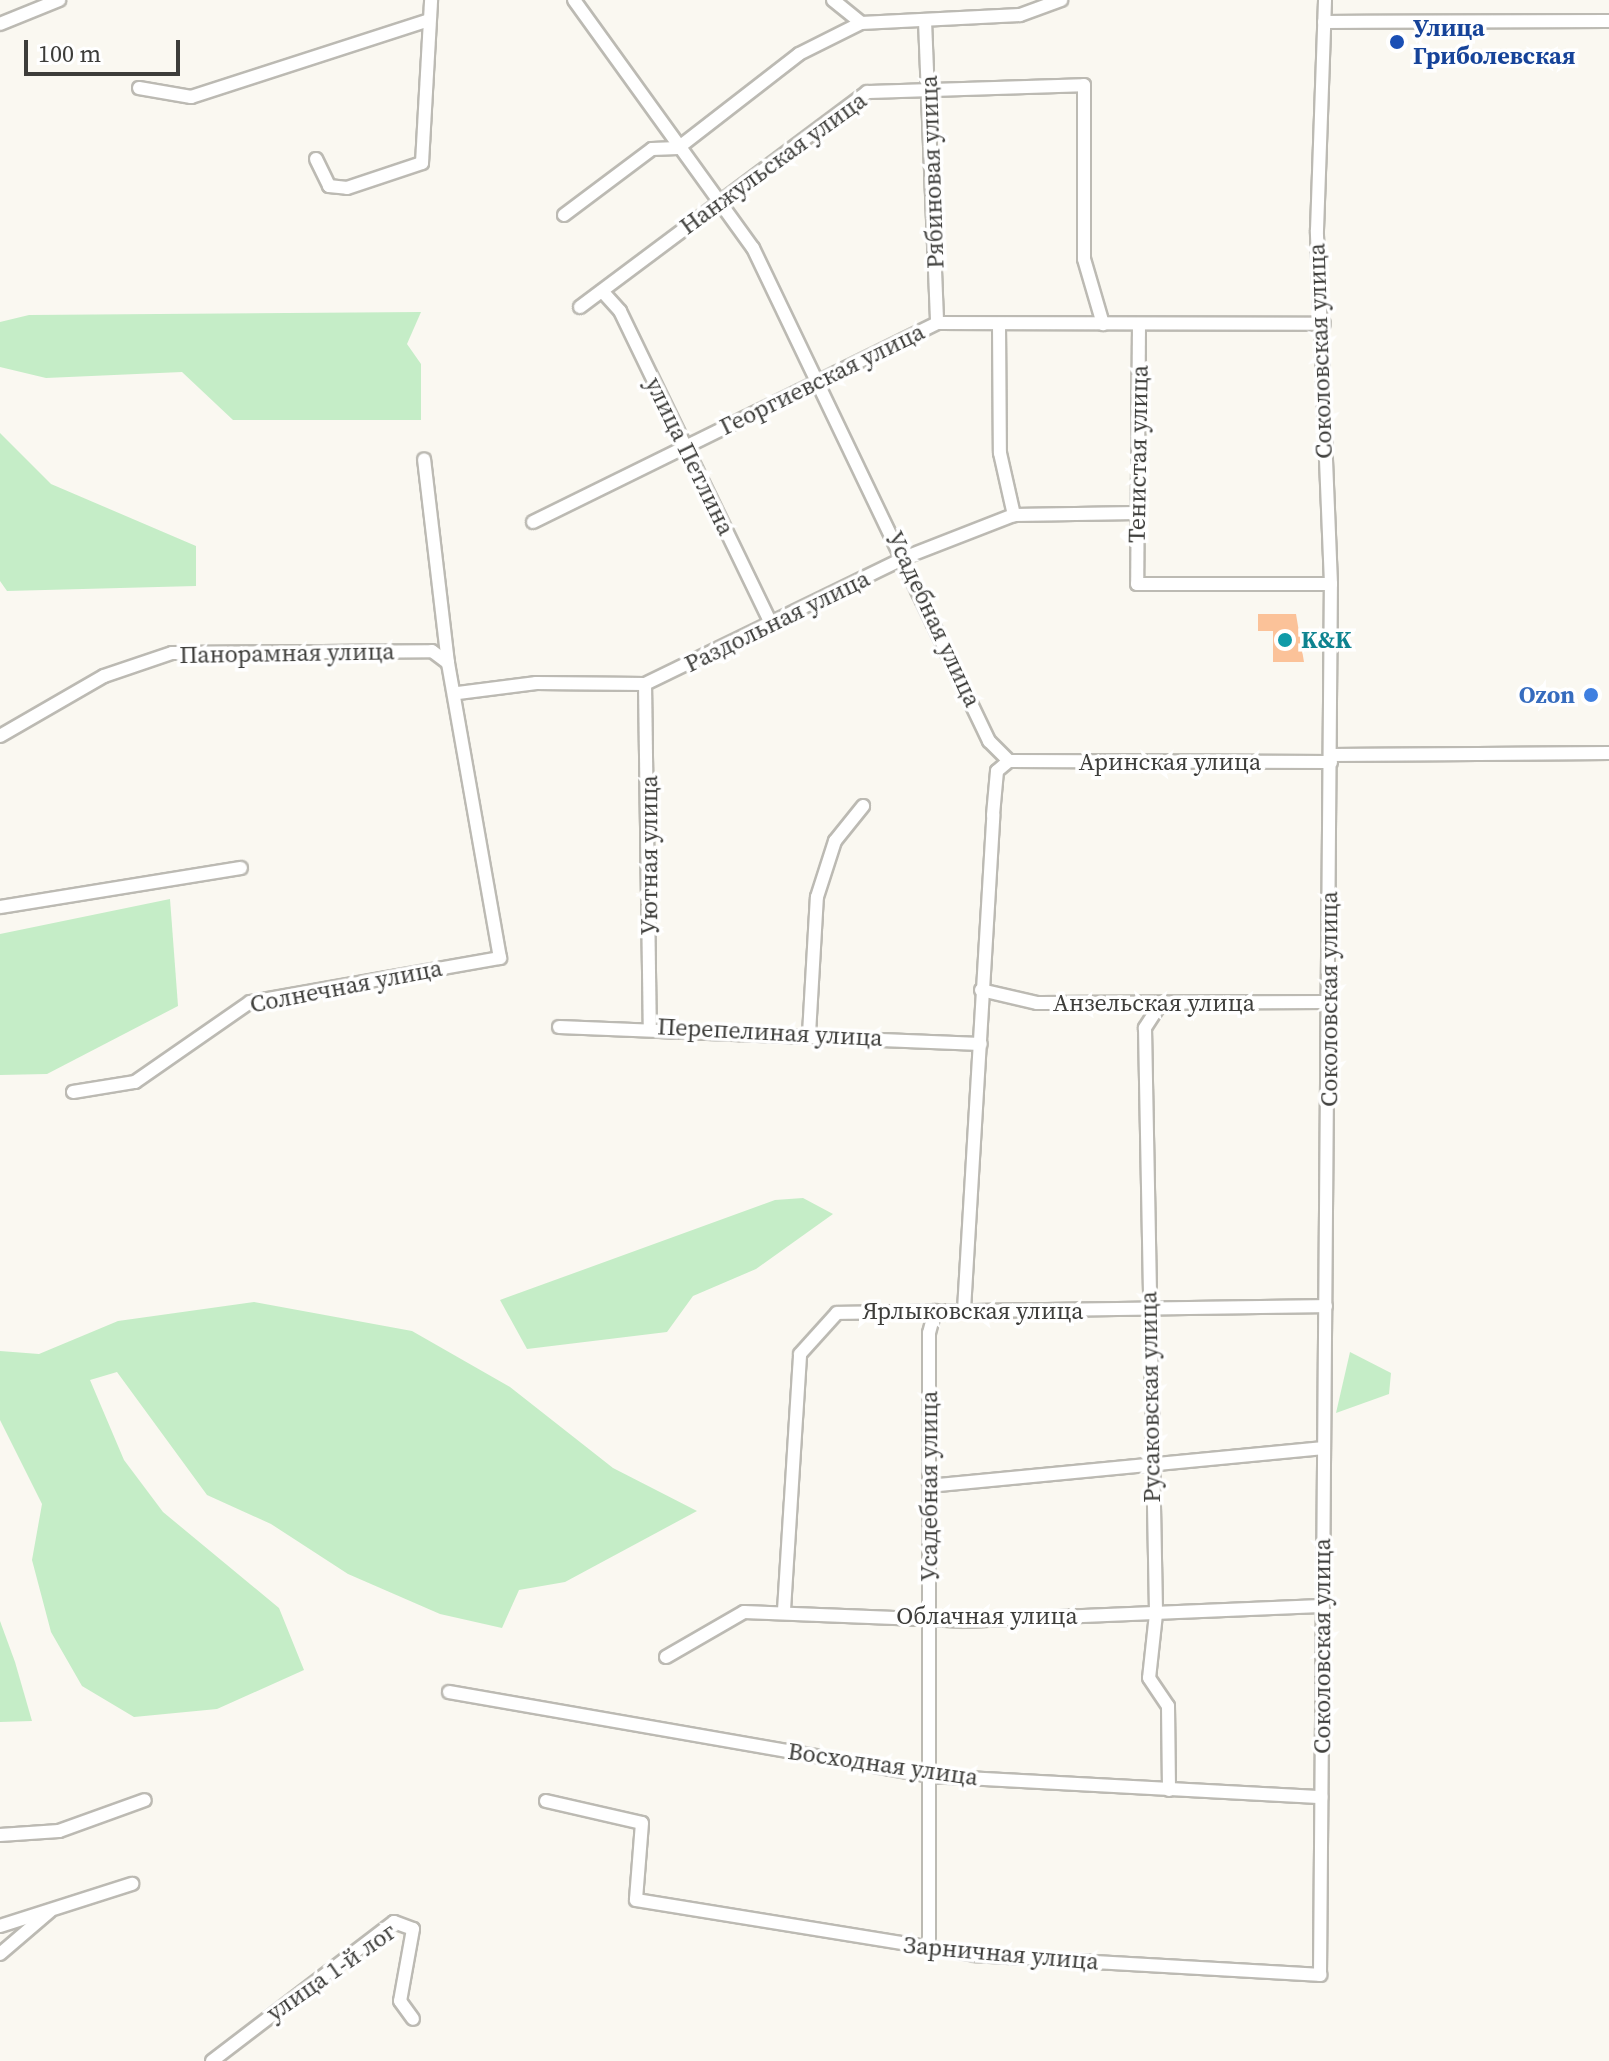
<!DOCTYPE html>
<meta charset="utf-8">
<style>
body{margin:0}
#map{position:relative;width:1609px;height:2061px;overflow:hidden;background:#faf8f1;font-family:"Source Serif 4",serif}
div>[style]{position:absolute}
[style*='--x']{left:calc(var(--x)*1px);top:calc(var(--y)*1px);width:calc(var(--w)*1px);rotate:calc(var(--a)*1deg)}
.green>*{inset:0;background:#c5edc7}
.building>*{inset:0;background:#fbc299}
.roads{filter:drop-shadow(2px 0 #bcbab3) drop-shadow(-2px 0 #bcbab3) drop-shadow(0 2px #bcbab3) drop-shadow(0 -2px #bcbab3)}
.street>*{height:12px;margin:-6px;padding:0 6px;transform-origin:6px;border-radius:6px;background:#fff}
.dots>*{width:22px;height:22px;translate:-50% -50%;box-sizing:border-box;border:4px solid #fff;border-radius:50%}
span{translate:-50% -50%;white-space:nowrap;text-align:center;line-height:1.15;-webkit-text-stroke:7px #fff;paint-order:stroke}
.transit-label{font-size:24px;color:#164399;font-weight:700}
.left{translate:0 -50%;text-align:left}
.street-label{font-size:24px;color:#3d3d3a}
.culture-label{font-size:24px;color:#0d838f;font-weight:700}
.shop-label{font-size:24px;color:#366cbe;font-weight:700}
.right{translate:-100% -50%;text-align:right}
.scale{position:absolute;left:24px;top:40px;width:156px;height:36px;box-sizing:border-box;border:4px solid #3d3d3a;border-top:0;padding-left:10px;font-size:24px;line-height:28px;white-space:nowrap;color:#3d3d3a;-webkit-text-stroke:6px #fff;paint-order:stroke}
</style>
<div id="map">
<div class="green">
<div style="clip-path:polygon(421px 312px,407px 344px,421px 364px,421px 420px,233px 420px,182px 372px,46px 378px,0 367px,0 322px,29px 315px)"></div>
<div style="clip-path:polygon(0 433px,51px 484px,196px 546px,196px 586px,7px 591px,0 581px)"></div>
<div style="clip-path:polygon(170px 899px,178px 1006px,47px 1074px,0 1075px,0 934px)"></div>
<div style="clip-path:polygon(803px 1198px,833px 1214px,756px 1269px,693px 1296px,667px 1332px,527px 1349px,500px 1300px,775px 1200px)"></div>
<div style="clip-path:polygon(254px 1302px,412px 1331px,510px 1387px,613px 1468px,697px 1511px,565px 1582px,519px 1590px,502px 1628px,440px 1614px,348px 1574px,271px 1524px,207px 1495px,117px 1372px,90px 1380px,124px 1460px,163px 1512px,279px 1608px,304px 1670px,217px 1709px,134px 1717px,82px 1686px,51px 1632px,32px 1560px,42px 1504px,0 1420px,0 1351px,39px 1354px,118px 1321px)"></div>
<div style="clip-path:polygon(1350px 1352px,1391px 1373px,1389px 1394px,1336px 1413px)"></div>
<div style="clip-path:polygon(0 1621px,15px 1662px,32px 1721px,0 1722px)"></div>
</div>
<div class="building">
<div style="clip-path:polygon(1258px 614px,1296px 614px,1304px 662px,1273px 662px,1273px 631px,1258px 631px)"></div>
</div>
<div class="roads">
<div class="street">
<div style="--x:574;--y:0;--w:306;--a:54.2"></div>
<div style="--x:753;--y:248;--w:547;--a:64.42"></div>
<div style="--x:989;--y:741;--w:28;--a:45"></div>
<div style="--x:833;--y:0;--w:36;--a:39"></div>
<div style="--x:925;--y:21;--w:302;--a:87.7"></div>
<div style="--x:1324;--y:22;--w:285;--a:-0.2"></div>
<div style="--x:0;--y:24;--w:64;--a:-22.1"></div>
<div style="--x:139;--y:88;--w:53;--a:9.8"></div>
<div style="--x:191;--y:97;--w:250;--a:-17.9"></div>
<div style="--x:316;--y:159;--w:30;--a:64"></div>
<div style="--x:329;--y:186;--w:18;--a:6"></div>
<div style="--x:347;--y:188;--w:79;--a:-18.4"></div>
<div style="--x:422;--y:163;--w:163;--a:-86.8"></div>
<div style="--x:564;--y:215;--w:110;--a:-36.9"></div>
<div style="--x:652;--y:149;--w:26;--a:-2"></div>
<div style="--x:678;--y:148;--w:153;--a:-37.8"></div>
<div style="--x:799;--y:54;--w:69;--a:-26.6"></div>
<div style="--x:861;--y:23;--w:159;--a:-2.9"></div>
<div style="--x:1020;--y:15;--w:44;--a:-20.1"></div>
<div style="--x:602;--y:291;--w:27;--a:48"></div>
<div style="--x:620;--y:311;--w:348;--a:64.2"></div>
<div style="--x:580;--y:307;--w:359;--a:-36.8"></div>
<div style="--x:867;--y:92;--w:217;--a:-1.8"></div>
<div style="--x:1084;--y:85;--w:174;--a:90"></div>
<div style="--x:1084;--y:259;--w:68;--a:73.7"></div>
<div style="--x:1139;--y:324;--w:260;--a:90.4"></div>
<div style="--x:1137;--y:584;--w:194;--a:0"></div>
<div style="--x:999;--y:325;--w:128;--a:89.6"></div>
<div style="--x:1000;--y:453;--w:64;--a:77.3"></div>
<div style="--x:533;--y:522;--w:450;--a:-26.2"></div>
<div style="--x:937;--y:323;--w:387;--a:0.1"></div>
<div style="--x:645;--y:684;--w:341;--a:89.2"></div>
<div style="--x:458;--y:693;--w:79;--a:-7.3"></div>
<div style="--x:536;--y:683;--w:109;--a:0.5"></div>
<div style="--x:645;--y:684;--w:290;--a:-25.9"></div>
<div style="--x:906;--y:557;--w:116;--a:-21.3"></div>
<div style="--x:1014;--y:515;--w:123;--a:-0.9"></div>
<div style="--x:0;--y:736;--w:120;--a:-30"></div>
<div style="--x:104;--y:676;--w:72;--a:-18.7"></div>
<div style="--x:172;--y:653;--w:260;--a:-0.4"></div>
<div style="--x:432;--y:651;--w:20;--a:37"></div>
<div style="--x:1331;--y:755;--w:278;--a:-0.4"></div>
<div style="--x:1009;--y:761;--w:322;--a:0.2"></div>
<div style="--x:0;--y:907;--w:244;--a:-9.2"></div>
<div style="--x:981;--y:990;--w:57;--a:13.1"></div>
<div style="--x:1037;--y:1003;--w:291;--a:-0.2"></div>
<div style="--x:1161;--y:1003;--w:30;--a:123"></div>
<div style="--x:1145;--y:1028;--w:586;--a:88.92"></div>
<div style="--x:1156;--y:1614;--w:64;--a:96.2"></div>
<div style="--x:1149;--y:1678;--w:34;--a:56"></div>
<div style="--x:1168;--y:1706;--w:84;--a:89.3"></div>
<div style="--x:559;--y:1027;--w:422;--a:2.3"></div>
<div style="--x:809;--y:1034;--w:137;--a:-86.7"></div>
<div style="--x:817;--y:897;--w:59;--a:-72.2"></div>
<div style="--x:835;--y:841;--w:45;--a:-51.3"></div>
<div style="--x:73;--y:1092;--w:63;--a:-9.2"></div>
<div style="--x:135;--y:1082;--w:140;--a:-34.8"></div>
<div style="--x:250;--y:1002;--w:254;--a:-10"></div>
<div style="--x:500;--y:958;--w:300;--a:-100"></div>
<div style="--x:448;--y:663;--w:205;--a:-96.7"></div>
<div style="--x:964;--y:1310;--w:496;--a:-86.6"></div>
<div style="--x:993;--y:815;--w:44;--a:-84.8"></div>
<div style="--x:997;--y:771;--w:16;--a:-40"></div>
<div style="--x:929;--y:1486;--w:396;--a:-5.5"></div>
<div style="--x:784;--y:1610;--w:256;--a:-86.4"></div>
<div style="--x:800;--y:1354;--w:55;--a:-47.9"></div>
<div style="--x:837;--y:1313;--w:489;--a:-0.8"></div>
<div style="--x:666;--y:1657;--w:90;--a:-30"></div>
<div style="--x:744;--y:1612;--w:220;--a:2.3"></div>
<div style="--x:964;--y:1621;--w:357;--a:-2.4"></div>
<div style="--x:449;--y:1692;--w:488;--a:9.9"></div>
<div style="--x:930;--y:1776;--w:392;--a:3.1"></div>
<div style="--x:546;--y:1801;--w:98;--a:12.9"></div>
<div style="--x:642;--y:1823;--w:77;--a:94.5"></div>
<div style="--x:636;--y:1900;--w:342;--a:9.2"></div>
<div style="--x:974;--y:1955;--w:347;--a:3.3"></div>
<div style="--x:1320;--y:1975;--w:1391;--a:-89.55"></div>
<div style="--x:1331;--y:584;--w:354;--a:-92.3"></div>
<div style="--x:1317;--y:230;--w:230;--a:-88"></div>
<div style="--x:0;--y:1835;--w:59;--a:-3.9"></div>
<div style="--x:59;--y:1831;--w:91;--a:-19.8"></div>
<div style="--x:0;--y:1926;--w:139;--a:-17.7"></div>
<div style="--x:929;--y:1949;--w:616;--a:-90"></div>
<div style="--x:929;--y:1333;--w:23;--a:-75"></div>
<div style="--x:0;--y:1954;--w:65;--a:-40.6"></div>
<div style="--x:212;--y:2061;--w:229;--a:-37.4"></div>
<div style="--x:394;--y:1922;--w:20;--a:20"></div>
<div style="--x:413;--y:1929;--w:73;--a:100.2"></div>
<div style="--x:400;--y:2001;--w:22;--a:54"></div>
</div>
</div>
<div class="dots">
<div style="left:1397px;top:42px;background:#1a4fb4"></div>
<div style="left:1285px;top:640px;background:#0f9aa8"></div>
<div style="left:1591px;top:695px;background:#3f7fe0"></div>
</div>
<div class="transit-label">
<span class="left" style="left:1413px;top:42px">Улица<br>Гриболевская</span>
</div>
<div class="street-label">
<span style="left:773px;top:163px;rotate:-36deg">Нанжульская улица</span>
<span style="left:932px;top:172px;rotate:-92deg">Рябиновая улица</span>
<span style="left:1320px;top:351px;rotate:-92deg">Соколовская улица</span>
<span style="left:822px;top:379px;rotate:-26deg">Георгиевская улица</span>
<span style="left:1138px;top:454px;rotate:-89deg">Тенистая улица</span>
<span style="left:690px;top:456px;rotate:64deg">улица Петлина</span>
<span style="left:934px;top:619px;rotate:65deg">Усадебная улица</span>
<span style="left:777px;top:621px;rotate:-26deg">Раздольная улица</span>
<span style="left:287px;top:653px;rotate:-1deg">Панорамная улица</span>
<span style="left:1170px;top:762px">Аринская улица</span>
<span style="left:649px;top:855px;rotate:-90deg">Уютная улица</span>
<span style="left:346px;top:986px;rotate:-11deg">Солнечная улица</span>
<span style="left:1329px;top:999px;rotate:-90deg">Соколовская улица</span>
<span style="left:1154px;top:1003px">Анзельская улица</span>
<span style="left:770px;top:1032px;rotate:3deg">Перепелиная улица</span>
<span style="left:973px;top:1311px">Ярлыковская улица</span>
<span style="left:1150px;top:1397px;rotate:-91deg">Русаковская улица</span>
<span style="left:929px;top:1486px;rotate:-90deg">Усадебная улица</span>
<span style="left:987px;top:1616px">Облачная улица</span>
<span style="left:1322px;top:1646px;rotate:-90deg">Соколовская улица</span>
<span style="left:883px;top:1764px;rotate:8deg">Восходная улица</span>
<span style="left:1001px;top:1953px;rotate:5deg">Зарничная улица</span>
<span style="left:331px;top:1972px;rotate:-35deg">улица 1-й лог</span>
</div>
<div class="culture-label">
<span class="left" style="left:1301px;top:640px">K&amp;K</span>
</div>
<div class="shop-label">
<span class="right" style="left:1575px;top:695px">Ozon</span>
</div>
<div class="scale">100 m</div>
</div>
